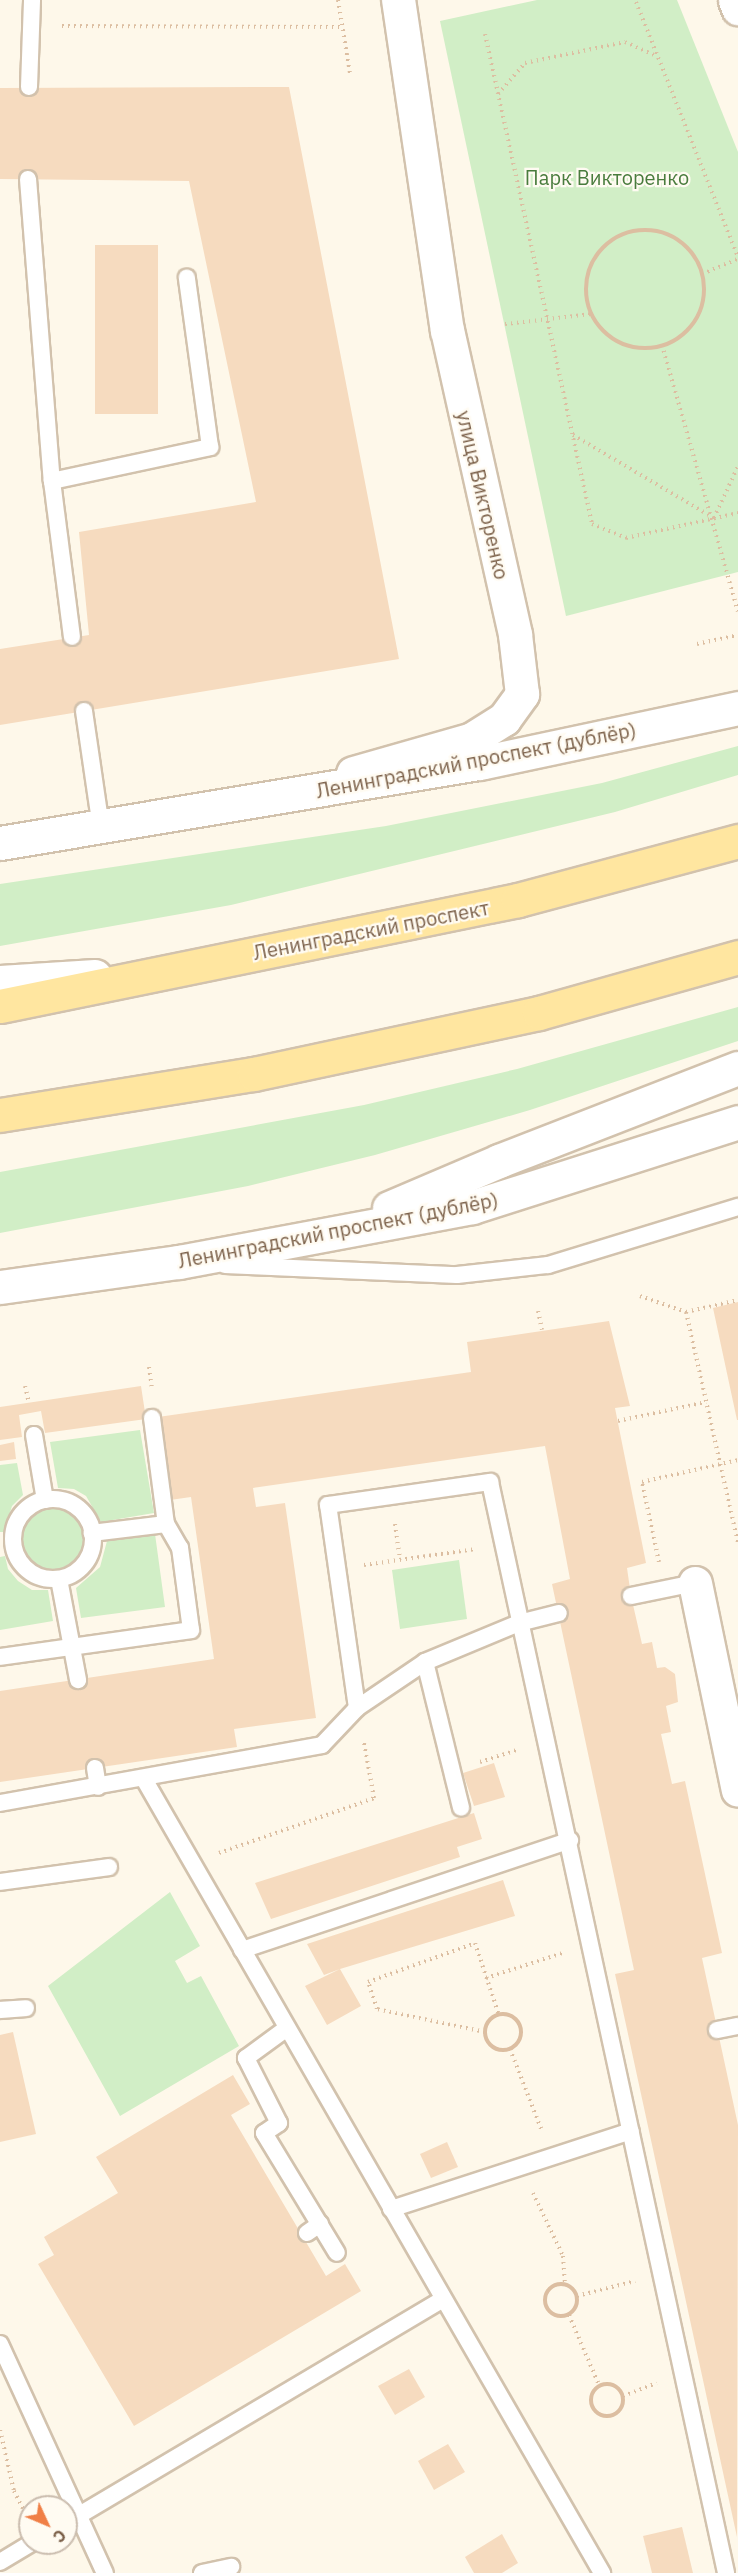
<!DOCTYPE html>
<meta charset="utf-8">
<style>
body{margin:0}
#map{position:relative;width:738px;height:2573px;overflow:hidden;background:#fef8ea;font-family:"IBM Plex Sans",sans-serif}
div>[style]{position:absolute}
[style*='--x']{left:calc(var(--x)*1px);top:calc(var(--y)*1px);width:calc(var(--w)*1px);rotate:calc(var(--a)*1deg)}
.green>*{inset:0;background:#d1eec6}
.round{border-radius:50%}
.building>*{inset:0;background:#f6dbbf}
.path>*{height:4px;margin-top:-2px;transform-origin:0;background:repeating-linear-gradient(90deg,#dcbea1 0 1.5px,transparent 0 6px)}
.path>.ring{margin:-2px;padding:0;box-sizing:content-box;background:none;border:4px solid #dcbea1;border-radius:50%}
.roads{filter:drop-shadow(2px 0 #d2c2ad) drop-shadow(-2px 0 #d2c2ad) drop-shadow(0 2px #d2c2ad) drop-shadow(0 -2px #d2c2ad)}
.lane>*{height:16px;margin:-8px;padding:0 8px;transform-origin:8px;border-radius:8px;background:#fff}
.lane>.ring{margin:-8px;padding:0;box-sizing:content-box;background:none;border:16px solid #fff;border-radius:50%}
.street>*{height:33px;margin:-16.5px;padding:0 16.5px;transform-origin:16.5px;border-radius:16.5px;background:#fff}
.secondary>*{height:33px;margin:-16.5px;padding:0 16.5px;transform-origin:16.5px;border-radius:16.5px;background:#fff}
.primary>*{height:33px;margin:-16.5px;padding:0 16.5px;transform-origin:16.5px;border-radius:16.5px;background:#ffe6a0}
span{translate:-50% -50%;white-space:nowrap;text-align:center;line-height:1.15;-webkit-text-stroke:4.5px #fffbf2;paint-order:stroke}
.park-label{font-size:20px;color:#497c3d}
.street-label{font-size:20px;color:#7c614a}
.north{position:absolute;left:18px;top:2495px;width:60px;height:60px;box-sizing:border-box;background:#fffbf2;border:2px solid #cbbdaf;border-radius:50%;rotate:134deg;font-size:16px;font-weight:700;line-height:24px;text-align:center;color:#7c614a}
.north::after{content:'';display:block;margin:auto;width:21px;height:27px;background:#f07f46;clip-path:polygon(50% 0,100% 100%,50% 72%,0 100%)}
</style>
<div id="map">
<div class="green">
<div style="clip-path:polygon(537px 0,677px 0,738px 152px,738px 572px,566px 616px,440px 21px)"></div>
<div style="clip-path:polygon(738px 746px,738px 775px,615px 812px,231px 905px,0 946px,0 884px,386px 826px,602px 783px)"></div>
<div style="clip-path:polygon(738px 1007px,738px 1041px,530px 1110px,375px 1155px,248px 1186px,0 1233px,0 1172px,364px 1105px,517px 1069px)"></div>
<div style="clip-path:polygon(140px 1430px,154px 1513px,101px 1522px,86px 1496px,74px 1489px,58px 1488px,50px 1442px)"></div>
<div style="clip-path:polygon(17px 1463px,23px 1495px,12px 1506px,4px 1532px,0 1532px,0 1465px)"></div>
<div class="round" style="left:22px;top:1508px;width:62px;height:62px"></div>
<div style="clip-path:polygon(155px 1534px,165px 1607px,81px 1618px,76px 1588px,100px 1567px,107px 1541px)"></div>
<div style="clip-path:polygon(5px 1556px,8px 1569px,18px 1581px,32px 1590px,48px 1590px,53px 1621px,0 1630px,0 1557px)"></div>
<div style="clip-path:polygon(459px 1560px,467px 1619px,400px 1629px,392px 1570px)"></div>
<div style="clip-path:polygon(170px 1892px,200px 1946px,175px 1961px,187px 1983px,201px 1976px,239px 2046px,120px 2116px,48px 1986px)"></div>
</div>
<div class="building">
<div style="clip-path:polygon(289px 87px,399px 659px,0 725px,0 649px,89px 635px,79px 532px,256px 502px,189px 181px,0 179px,0 88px)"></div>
<div style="clip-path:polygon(95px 245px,158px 245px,158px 414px,95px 414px)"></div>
<div style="clip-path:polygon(738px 1302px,738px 1420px,737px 1420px,713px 1308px)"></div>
<div style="clip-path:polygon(609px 1321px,630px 1406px,615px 1408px,646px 1563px,627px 1568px,631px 1596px,642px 1644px,652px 1642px,657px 1668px,665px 1667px,675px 1674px,678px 1702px,666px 1706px,671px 1732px,661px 1734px,672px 1784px,685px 1781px,722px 1953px,702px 1958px,738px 2125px,737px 2537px,615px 1974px,634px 1970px,552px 1584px,570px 1579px,545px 1446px,253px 1488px,256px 1507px,285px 1503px,316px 1718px,234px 1729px,237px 1747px,0 1782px,0 1691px,214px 1659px,191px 1497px,170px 1500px,158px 1417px,471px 1372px,467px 1342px)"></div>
<div style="clip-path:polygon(141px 1386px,146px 1419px,45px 1433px,41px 1411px,19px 1415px,22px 1437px,0 1440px,0 1407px)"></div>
<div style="clip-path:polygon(14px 1442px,16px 1459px,0 1461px,0 1445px)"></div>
<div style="clip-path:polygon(494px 1763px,505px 1797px,474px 1806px,463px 1773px)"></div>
<div style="clip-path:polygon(474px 1813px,482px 1839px,457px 1847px,460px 1857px,271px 1919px,255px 1883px)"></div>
<div style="clip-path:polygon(503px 1880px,515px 1916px,340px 1969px,361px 2006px,327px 2025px,305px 1986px,340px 1969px,324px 1975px,307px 1944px)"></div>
<div style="clip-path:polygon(13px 2032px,36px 2134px,0 2142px,0 2035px)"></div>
<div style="clip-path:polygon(233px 2075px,250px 2104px,231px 2115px,326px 2276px,345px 2264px,361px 2291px,134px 2426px,38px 2264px,54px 2255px,44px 2237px,118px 2193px,96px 2157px)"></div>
<div style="clip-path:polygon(447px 2142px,458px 2167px,431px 2178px,420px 2154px)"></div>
<div style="clip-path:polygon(409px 2369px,425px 2397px,395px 2415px,378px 2386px)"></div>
<div style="clip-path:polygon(448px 2444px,465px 2472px,434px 2490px,418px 2461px)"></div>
<div style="clip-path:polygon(682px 2527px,693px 2573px,652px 2573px,643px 2536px)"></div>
<div style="clip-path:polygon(502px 2534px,518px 2563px,502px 2573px,474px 2573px,465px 2557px)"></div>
</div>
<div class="path">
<div style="--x:338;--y:0;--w:74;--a:80.7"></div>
<div style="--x:636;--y:2;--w:275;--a:68.2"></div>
<div style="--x:62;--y:26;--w:279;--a:0.2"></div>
<div style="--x:485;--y:34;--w:502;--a:77.68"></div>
<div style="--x:592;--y:524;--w:37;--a:22"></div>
<div style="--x:626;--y:538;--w:115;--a:-12.6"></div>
<div style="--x:498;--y:94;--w:41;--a:-48.9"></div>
<div style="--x:525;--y:63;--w:102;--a:-11.9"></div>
<div style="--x:625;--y:42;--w:35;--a:24"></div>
<div class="ring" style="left:586px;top:230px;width:114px;height:114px"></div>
<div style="--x:702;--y:274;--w:39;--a:-23"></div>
<div style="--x:505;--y:324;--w:87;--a:-6.6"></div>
<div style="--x:662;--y:345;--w:277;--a:74.1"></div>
<div style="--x:573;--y:435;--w:164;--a:30.5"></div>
<div style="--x:714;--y:518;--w:57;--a:-65.2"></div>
<div style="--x:697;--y:644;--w:42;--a:-12.4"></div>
<div style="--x:640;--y:1296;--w:49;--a:19.2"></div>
<div style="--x:686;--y:1312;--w:53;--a:-13"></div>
<div style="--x:538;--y:1311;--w:19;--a:78"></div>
<div style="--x:686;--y:1312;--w:237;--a:77.3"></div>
<div style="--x:149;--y:1367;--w:22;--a:82"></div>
<div style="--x:25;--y:1386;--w:17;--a:77"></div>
<div style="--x:618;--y:1421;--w:90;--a:-12.2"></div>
<div style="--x:395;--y:1524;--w:36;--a:82"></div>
<div style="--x:659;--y:1562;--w:82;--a:-102"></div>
<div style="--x:642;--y:1482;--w:98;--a:-12.9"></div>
<div style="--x:364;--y:1565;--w:113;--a:-8.1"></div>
<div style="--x:480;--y:1762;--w:40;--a:-18"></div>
<div style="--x:219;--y:1853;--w:164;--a:-19.5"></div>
<div style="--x:374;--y:1798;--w:56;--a:-100.3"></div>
<div style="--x:486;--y:1978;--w:81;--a:-18"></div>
<div class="ring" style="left:485px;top:2014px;width:32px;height:32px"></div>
<div style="--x:485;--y:2032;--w:110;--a:-168"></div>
<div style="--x:377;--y:2009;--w:28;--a:-108"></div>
<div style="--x:368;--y:1982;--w:114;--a:-20"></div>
<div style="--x:475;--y:1943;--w:76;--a:71.6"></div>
<div style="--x:510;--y:2049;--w:88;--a:68.7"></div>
<div style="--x:533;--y:2193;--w:70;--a:64.5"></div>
<div style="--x:563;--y:2256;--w:28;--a:86"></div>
<div class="ring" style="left:545px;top:2284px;width:28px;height:28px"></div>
<div style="--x:577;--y:2296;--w:60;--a:-14.5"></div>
<div style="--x:569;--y:2315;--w:76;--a:66.8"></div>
<div class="ring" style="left:591px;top:2384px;width:28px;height:28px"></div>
<div style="--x:623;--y:2396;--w:36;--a:-21"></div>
<div style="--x:0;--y:2430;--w:63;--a:77.1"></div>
<div style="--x:14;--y:2491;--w:27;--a:63"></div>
</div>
<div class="roads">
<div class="lane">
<div style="--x:29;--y:87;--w:87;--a:-88"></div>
<div style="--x:28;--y:179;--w:303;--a:85.5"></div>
<div style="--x:52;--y:481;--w:157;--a:82.7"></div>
<div style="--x:52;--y:481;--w:162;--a:-12.1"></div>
<div style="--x:210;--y:447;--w:171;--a:-97.8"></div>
<div style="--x:84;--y:711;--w:117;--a:81.7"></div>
<div style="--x:225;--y:1265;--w:232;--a:2.5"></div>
<div style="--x:457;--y:1275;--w:92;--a:-6.3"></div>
<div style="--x:548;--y:1265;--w:199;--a:-17"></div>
<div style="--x:152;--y:1418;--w:107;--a:82.5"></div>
<div style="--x:34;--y:1435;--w:66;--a:80.4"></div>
<div class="ring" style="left:13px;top:1499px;width:64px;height:64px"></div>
<div style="--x:59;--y:1579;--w:103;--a:79.3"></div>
<div style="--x:631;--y:1596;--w:65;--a:-11.5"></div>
<div style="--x:0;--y:1657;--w:193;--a:-8"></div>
<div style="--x:191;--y:1630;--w:83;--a:-97.6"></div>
<div style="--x:180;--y:1548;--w:28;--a:-120"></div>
<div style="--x:166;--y:1524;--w:75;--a:173.1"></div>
<div style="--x:425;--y:1662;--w:150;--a:76.1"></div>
<div style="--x:357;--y:1708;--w:205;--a:-98.1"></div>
<div style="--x:328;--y:1505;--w:164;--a:-8.1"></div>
<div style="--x:490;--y:1482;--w:1116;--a:77.79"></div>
<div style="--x:95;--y:1768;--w:19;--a:81"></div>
<div style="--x:144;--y:1779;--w:917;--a:60.02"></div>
<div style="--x:0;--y:1803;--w:327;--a:-10.2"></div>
<div style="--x:322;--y:1745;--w:51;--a:-46.6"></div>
<div style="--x:357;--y:1708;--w:82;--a:-34.1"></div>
<div style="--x:425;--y:1662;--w:102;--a:-22.5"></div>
<div style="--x:519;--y:1623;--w:41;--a:-14"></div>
<div style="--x:0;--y:1882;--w:110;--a:-7.8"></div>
<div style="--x:242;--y:1950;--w:346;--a:-18.5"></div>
<div style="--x:0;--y:2010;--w:26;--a:-4"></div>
<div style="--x:287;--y:2028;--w:51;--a:143.8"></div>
<div style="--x:246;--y:2058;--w:73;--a:63.1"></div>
<div style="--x:279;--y:2123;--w:18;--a:146"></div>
<div style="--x:264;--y:2133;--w:140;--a:58.7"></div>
<div style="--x:717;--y:2030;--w:21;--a:-11"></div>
<div style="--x:391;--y:2209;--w:252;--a:-18"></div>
<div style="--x:307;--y:2233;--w:16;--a:-35"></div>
<div style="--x:0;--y:2344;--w:252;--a:65.4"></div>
<div style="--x:66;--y:2523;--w:437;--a:-30.7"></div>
<div style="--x:0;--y:2562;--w:37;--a:-31"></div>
<div style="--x:202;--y:2573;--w:30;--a:-12"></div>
</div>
<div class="street">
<div style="--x:735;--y:0;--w:9;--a:69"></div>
<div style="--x:353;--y:773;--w:124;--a:-15.9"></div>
<div style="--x:472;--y:739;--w:38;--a:-32"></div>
<div style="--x:504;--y:719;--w:31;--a:-54"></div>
<div style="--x:522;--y:694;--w:60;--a:-96.7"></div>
<div style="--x:515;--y:634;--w:311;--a:-102.6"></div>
<div style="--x:447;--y:331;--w:335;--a:-98.4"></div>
<div style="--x:695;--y:1583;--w:211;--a:78.3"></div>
</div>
<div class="secondary">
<div style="--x:0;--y:843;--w:487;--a:-9.5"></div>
<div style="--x:480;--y:763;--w:264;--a:-12"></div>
<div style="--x:0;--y:982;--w:95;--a:-3.6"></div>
<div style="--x:389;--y:1208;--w:120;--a:-23.1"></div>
<div style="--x:499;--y:1161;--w:256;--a:-21.3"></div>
<div style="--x:0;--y:1287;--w:181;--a:-8"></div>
<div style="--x:179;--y:1262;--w:298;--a:-10.6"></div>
<div style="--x:472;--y:1207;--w:279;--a:-17.7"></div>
</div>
<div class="primary">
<div style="--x:0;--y:1006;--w:529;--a:-11.56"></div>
<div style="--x:518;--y:900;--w:228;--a:-15"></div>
<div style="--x:0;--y:1115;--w:257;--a:-9.2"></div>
<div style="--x:254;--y:1074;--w:291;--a:-12.1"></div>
<div style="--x:539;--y:1013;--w:207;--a:-15.7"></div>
</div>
</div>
<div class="park-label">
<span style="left:607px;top:177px">Парк Викторенко</span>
</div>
<div class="street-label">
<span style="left:483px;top:495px;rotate:77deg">улица Викторенко</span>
<span style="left:476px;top:760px;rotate:-11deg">Ленинградский проспект (дублёр)</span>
<span style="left:371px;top:930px;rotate:-11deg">Ленинградский проспект</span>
<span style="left:338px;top:1230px;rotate:-11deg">Ленинградский проспект (дублёр)</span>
</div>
<div class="north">С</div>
</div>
